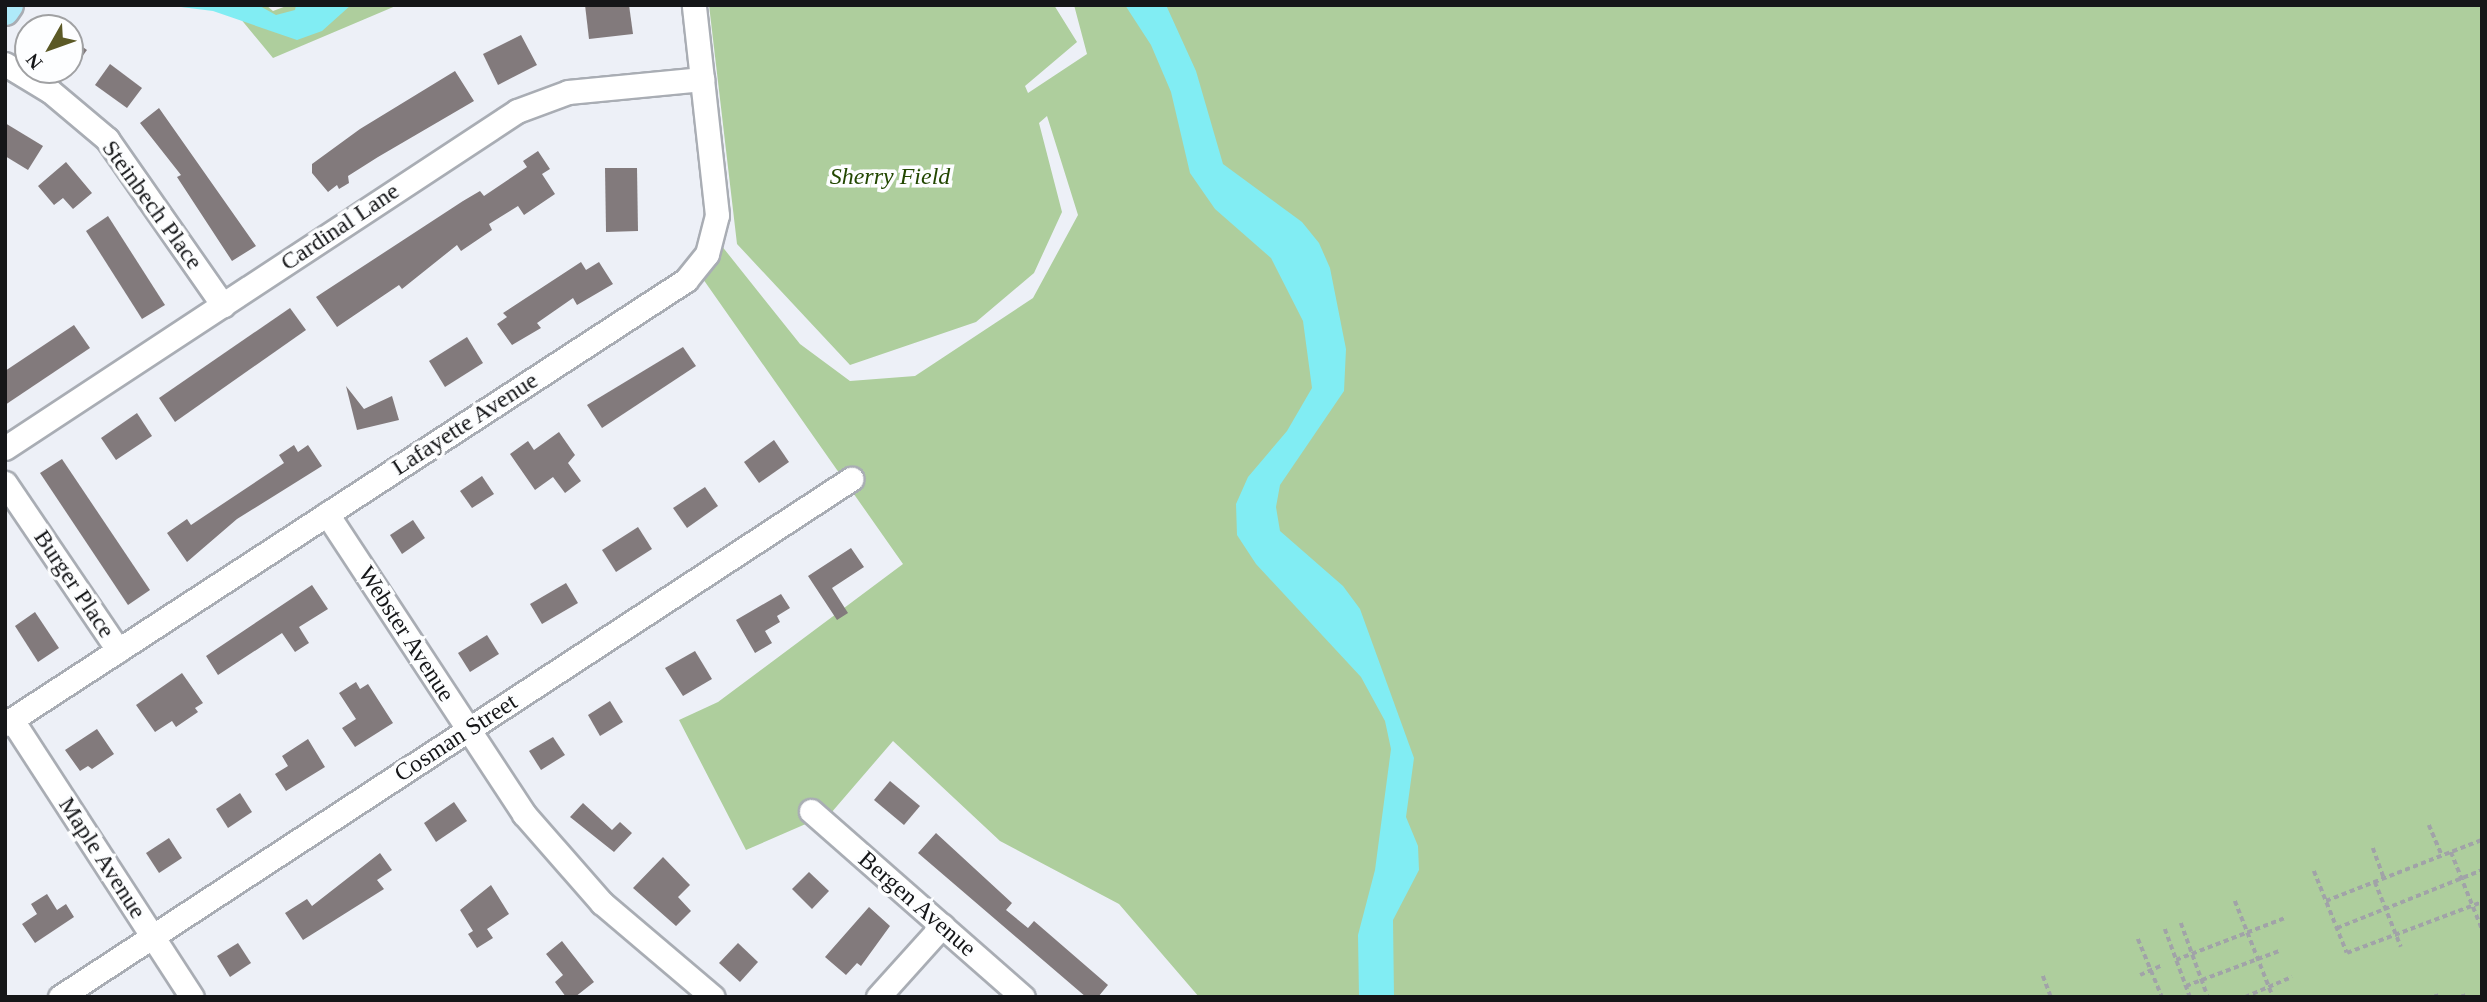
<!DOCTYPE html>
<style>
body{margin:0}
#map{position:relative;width:2487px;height:1002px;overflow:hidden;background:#edf0f7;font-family:"Times New Roman",serif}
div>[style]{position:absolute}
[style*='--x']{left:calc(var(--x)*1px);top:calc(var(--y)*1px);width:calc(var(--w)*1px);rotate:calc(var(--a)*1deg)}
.green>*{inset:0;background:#aece9d}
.water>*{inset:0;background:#81edf3}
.building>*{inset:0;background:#827a7c}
.path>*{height:3.5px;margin-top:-1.75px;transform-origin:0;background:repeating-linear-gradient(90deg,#a1a3a8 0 5px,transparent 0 8.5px)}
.roads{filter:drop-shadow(2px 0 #a9adb4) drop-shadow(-2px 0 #a9adb4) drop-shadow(0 2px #a9adb4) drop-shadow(0 -2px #a9adb4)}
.minor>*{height:23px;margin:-11.5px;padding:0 11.5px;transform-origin:11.5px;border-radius:11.5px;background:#fff}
.major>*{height:28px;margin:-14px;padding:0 14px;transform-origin:14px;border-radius:14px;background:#afeaf9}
span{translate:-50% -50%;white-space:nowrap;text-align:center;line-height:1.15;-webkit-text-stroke:7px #fdfeff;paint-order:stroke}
.park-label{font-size:24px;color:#224700;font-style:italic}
.street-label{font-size:24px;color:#151618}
.frame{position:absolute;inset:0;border:7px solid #151618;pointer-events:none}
.north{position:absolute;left:14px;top:14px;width:70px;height:70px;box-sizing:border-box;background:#fdfeff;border:2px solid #a0a1a3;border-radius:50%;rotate:230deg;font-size:19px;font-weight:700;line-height:28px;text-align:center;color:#151618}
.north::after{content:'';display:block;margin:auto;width:24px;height:32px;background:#5b5926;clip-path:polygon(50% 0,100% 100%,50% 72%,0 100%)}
</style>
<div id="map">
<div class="green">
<div style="clip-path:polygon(203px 5px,266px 5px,273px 11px,289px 5px,398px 5px,273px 58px,235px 12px)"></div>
<div style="clip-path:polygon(709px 5px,1054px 5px,1077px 42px,1025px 86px,1028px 93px,1087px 54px,1074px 5px,2482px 5px,2482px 997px,1199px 997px,1119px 904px,1000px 841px,893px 741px,831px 813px,746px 850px,679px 720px,718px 702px,903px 564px,696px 269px,713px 235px,800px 344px,850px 381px,915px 376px,1033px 298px,1078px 215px,1047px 116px,1039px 123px,1062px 212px,1034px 273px,976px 322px,850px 365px,737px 244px)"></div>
</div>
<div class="water">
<div style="clip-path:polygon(165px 5px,258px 5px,276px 15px,295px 10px,296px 5px,351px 5px,322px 31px,297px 40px,213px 11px)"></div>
<div style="clip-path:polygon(1125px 5px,1166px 5px,1196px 71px,1223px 164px,1302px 222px,1319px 243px,1330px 268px,1346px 349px,1344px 391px,1280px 485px,1276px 507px,1280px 531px,1343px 586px,1360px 609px,1414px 758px,1406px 817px,1418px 846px,1419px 870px,1393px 920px,1394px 997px,1359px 997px,1358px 935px,1375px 870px,1391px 749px,1385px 721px,1361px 677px,1256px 564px,1237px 535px,1236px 504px,1248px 477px,1287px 431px,1312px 388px,1303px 321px,1271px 258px,1215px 209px,1190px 173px,1171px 92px,1151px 45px)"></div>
</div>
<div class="building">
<div style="clip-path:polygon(585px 5px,629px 5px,633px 34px,589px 39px)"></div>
<div style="clip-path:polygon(521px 35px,537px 65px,498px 85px,483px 54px)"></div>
<div style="clip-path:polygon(70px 38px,87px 50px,70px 73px)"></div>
<div style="clip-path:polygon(110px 64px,142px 88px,127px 108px,95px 85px)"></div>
<div style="clip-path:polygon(455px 71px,474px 101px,378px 157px,348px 176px,349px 183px,339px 189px,337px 185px,328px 192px,312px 173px,312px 164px,360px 129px)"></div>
<div style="clip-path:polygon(159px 108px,256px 246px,232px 261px,177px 177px,181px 175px,140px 123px)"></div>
<div style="clip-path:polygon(5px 123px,43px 146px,28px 170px,5px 156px)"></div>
<div style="clip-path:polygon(538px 151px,550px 169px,542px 174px,555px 194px,524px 215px,518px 206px,489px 224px,492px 230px,461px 251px,457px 245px,402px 289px,399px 285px,337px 327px,316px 297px,463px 201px,480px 191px,484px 196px,527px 167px,523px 161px)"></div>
<div style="clip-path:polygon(66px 162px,92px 193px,73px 209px,63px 198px,54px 205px,38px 186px)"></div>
<div style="clip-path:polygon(605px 168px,637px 168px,638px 231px,606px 232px)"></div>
<div style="clip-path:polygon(108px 216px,165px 305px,142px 319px,86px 231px)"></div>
<div style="clip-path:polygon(581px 262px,586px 270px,599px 262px,613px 284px,577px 305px,573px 298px,537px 323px,541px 328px,512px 345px,497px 324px,507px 317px,503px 313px)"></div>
<div style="clip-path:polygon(290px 308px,306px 330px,175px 422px,159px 398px)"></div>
<div style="clip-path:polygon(74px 325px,90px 348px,5px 405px,5px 371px)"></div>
<div style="clip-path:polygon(467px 337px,483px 363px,445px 387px,429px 361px)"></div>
<div style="clip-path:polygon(683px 347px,696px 366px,602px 428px,587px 405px)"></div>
<div style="clip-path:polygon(346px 386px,364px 409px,392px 396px,399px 420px,357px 430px)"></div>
<div style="clip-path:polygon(137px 413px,152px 436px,116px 460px,101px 438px)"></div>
<div style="clip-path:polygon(559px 432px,575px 455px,568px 463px,581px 481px,565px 493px,553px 477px,535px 490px,510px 454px,528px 441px,534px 450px)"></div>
<div style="clip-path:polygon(774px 440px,789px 462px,759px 483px,744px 462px)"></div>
<div style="clip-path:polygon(294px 445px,298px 452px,308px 445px,322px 466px,237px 519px,187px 562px,167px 533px,187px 519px,191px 525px,284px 463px,279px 455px)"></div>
<div style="clip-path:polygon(62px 459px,150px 590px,128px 605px,40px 473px)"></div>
<div style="clip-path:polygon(482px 476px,494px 494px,472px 508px,460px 491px)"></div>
<div style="clip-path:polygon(705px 487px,718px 506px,687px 528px,673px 508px)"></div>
<div style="clip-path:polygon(413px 520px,425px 538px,402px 554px,390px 535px)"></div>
<div style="clip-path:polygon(638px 527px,652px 549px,616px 572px,602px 550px)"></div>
<div style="clip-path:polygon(851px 548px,864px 567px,832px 588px,848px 613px,837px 620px,808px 576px)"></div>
<div style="clip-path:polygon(566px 583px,578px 603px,542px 624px,530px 604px)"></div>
<div style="clip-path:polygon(312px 585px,328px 609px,299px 627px,309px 643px,295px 652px,282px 633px,218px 675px,206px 656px)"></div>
<div style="clip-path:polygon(781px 594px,790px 608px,777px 616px,780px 622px,765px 631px,772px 643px,755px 653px,736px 620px)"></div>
<div style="clip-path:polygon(35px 612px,59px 648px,38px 662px,15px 626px)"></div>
<div style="clip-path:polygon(487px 635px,499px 654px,470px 672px,458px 653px)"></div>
<div style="clip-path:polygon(695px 651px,712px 679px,683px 696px,665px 668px)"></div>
<div style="clip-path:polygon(182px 673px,203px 703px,195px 708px,198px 712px,176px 727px,172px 721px,155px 732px,136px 705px)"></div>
<div style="clip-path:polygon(356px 682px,360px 689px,368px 684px,393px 723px,355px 747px,342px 728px,356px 719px,339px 693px)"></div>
<div style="clip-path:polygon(610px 701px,623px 722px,600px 736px,588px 715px)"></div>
<div style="clip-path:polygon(97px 729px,114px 754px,92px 769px,88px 766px,80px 771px,65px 750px)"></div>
<div style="clip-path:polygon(553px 737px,565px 755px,541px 770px,529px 751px)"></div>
<div style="clip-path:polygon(308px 739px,325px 767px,286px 791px,275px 774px,288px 766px,282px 756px)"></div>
<div style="clip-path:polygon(890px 781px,920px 806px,904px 825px,874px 800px)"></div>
<div style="clip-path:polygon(240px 793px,252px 812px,228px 828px,216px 809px)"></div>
<div style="clip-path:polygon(454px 802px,467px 821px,436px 842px,424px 823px)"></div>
<div style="clip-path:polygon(583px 803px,612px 830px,620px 822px,632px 833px,614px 852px,570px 817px)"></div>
<div style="clip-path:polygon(936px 833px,1012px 903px,1006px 910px,1028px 928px,1034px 921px,1108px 985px,1098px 997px,1086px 997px,918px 853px)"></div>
<div style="clip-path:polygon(169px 838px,182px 858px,159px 873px,146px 853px)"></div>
<div style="clip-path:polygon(380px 853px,392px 870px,377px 880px,384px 889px,303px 940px,285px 913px,307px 899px,312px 906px)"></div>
<div style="clip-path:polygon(663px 857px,690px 885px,678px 897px,691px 911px,676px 926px,633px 888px)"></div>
<div style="clip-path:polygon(809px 872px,829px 891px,812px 909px,792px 889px)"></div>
<div style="clip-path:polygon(491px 885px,509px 914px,487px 929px,493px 938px,477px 948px,468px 934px,473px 931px,460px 910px)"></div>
<div style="clip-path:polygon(47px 894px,57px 910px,66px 904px,74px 917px,35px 943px,22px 924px,37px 914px,31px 904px)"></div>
<div style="clip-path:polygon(869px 907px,890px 926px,861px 966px,857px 963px,846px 975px,825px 957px)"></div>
<div style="clip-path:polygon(562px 941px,594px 982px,575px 997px,566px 997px,555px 982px,563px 975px,546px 954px)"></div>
<div style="clip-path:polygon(238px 943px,251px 963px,230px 977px,217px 956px)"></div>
<div style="clip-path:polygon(738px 943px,758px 962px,740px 982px,719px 963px)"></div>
</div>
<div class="path">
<div style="--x:2429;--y:825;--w:34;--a:67"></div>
<div style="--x:2373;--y:848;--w:33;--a:70"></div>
<div style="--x:2451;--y:852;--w:83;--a:68.1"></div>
<div style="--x:2314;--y:871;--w:88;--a:68.1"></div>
<div style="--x:2347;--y:953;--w:144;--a:-20.7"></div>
<div style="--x:2375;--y:882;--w:70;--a:68.2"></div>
<div style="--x:2235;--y:901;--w:103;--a:68.4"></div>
<div style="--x:2326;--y:901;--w:168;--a:-21.4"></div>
<div style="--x:2181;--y:923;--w:79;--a:70"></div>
<div style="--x:2337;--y:928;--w:156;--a:-21.8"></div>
<div style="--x:2165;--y:929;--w:72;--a:69.8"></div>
<div style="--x:2138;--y:939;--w:63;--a:67.5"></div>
<div style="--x:2176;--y:960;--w:117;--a:-21.1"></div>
<div style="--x:2140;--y:975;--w:24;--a:-24"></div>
<div style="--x:2043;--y:976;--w:22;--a:69"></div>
<div style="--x:2186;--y:986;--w:99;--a:-20.6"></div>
<div style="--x:2436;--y:994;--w:3;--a:72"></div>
<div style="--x:2463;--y:994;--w:3;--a:72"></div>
<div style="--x:2245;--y:997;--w:51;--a:-23.1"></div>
</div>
<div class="roads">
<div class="minor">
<div style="--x:5;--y:64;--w:52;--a:31"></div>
<div style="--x:50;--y:91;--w:75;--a:40.1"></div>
<div style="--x:107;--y:139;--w:203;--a:55.1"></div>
<div style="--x:5;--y:448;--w:613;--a:-33.35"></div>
<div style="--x:517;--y:111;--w:54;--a:-20.4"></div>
<div style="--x:568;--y:92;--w:135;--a:-5.5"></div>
<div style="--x:5;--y:483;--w:202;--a:55.9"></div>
<div style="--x:327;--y:514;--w:359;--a:56.7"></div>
<div style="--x:524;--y:814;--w:118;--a:48.8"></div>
<div style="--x:602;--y:903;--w:145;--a:40.3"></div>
<div style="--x:12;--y:720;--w:330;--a:57"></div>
<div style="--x:5;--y:724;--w:813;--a:-33.1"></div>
<div style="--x:686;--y:280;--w:33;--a:-51"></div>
<div style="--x:707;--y:254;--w:40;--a:-75.6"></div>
<div style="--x:717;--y:215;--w:211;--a:-96.3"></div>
<div style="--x:811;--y:811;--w:282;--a:41.3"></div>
<div style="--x:60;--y:997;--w:946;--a:-33.22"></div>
<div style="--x:878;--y:997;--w:96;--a:-48"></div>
</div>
<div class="major">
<div style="--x:5;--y:11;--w:7;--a:-56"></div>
</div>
</div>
<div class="park-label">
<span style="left:890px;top:177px">Sherry Field</span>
</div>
<div class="street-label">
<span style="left:152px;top:205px;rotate:54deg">Steinbech Place</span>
<span style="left:340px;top:227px;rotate:-34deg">Cardinal Lane</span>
<span style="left:465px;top:424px;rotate:-33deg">Lafayette Avenue</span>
<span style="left:74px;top:584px;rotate:56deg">Burger Place</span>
<span style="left:406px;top:634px;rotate:57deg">Webster Avenue</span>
<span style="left:456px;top:738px;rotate:-33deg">Cosman Street</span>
<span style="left:102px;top:858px;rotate:57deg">Maple Avenue</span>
<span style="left:917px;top:904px;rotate:41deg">Bergen Avenue</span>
</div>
<div class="frame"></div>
<div class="north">N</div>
</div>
